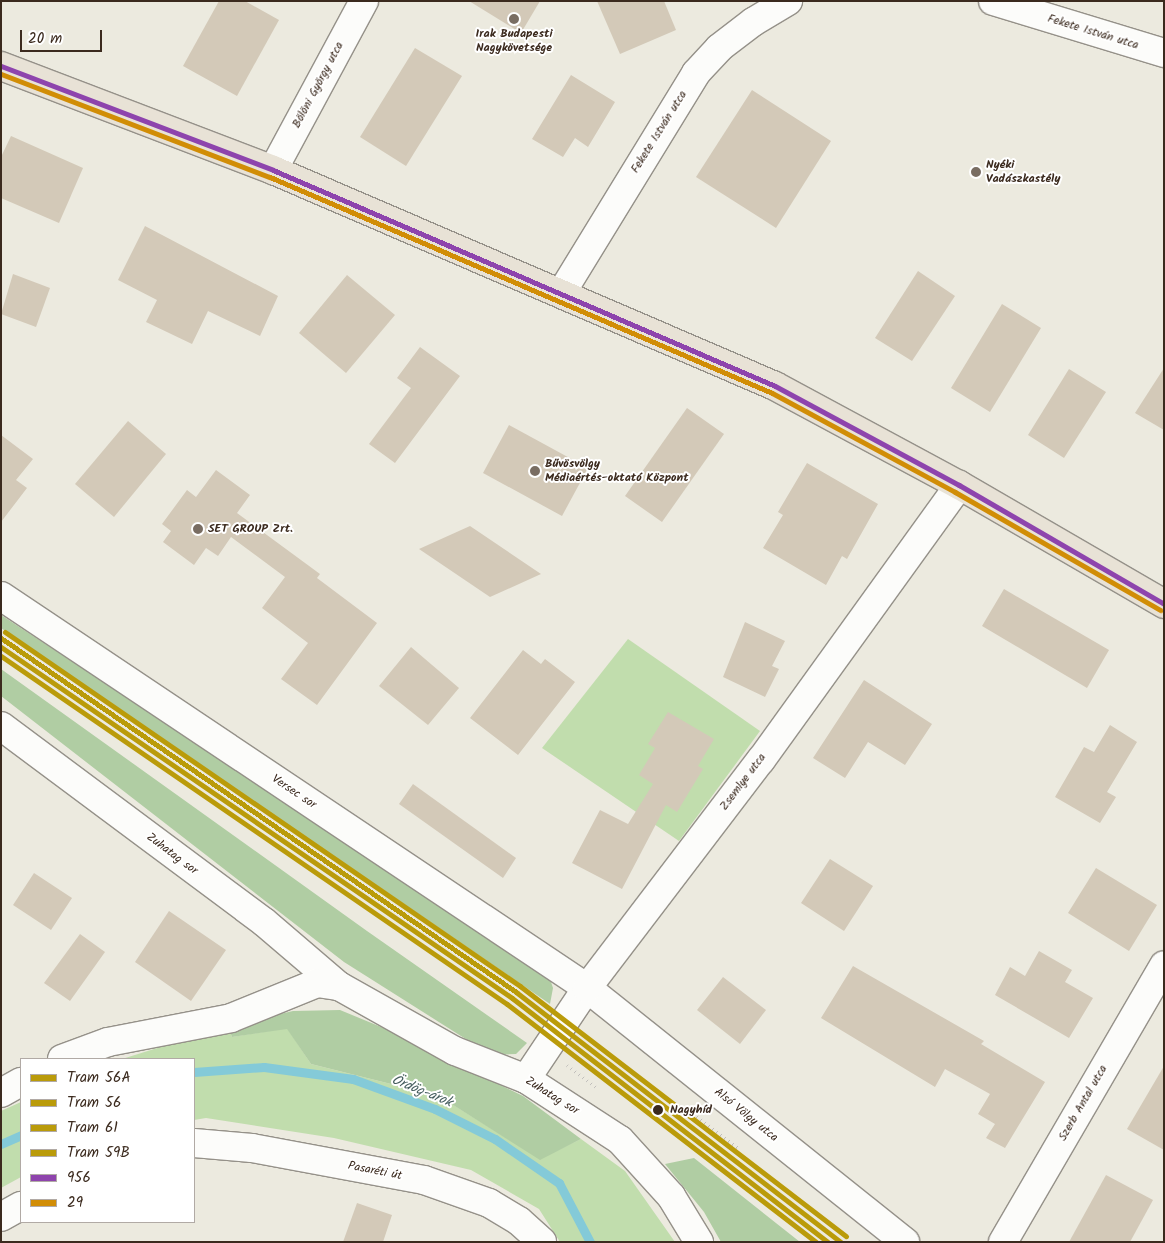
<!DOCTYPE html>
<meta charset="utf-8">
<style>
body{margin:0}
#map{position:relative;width:1165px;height:1243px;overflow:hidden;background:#eceadf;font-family:Kalam,sans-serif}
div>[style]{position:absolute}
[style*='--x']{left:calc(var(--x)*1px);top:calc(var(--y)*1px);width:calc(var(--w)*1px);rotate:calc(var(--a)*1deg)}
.green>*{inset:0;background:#c1ddad}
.forest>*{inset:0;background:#b0cda3}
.stream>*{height:9px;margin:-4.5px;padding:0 4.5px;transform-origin:4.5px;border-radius:4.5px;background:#84cad8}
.building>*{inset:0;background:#d3c9b8}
.path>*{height:3px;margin-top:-1.5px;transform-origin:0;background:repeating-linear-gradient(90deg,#bfbdba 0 1px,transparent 0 5px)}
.roads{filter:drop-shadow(1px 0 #959189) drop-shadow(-1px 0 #959189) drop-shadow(0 1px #959189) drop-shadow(0 -1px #959189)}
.minor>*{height:28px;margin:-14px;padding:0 14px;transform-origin:14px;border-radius:14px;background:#fcfcfa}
.major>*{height:28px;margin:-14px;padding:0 14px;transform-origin:14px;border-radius:14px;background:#e8e2d6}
.bus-1>*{height:5px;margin:-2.5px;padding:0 2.5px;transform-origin:2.5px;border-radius:2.5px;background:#8e44ad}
.bus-2>*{height:5px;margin:-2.5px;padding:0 2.5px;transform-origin:2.5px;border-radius:2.5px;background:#d18d06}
.tram-1>*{height:5px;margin:-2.5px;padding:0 2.5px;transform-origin:2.5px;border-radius:2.5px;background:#ba9b0a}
.tram-2>*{height:5px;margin:-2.5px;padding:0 2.5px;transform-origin:2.5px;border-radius:2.5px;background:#ba9b0a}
.tram-3>*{height:5px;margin:-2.5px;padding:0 2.5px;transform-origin:2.5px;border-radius:2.5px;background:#ba9b0a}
.tram-4>*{height:5px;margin:-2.5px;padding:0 2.5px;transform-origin:2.5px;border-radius:2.5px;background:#ba9b0a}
.dots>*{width:14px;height:14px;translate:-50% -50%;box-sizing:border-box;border:2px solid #fff;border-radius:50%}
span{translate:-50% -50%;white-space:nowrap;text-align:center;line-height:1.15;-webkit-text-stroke:4px #fff;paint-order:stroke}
.street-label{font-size:12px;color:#3b2a1e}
.poi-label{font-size:12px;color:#3b2a1e;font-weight:700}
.left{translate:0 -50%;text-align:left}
.stop-label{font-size:12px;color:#3b2a1e;font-weight:700}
.water-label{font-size:14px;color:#455d5e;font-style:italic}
.frame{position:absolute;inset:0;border:2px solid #3b2a1e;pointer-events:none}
.legend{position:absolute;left:20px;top:1058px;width:175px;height:165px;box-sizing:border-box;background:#fff;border:1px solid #b1aaa5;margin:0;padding:6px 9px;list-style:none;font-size:15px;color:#3b2a1e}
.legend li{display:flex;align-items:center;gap:10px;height:25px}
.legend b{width:25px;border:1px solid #b1aaa5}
.scale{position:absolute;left:20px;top:30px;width:82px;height:22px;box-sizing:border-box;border:2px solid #3b2a1e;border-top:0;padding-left:6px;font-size:15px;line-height:18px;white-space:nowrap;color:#3b2a1e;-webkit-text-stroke:4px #fff;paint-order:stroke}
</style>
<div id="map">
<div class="green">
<div style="clip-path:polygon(628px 639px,760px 731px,679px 841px,542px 748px)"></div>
<div style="clip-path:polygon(228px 1026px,232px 1037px,287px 1028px,311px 1064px,439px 1096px,540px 1159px,581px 1139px,625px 1171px,675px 1242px,560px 1242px,539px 1209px,471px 1170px,334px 1138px,206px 1118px,194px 1120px,194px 1059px,122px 1059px)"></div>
<div style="clip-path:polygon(21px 1102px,21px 1177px,1px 1188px,1px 1111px)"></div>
</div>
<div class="forest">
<div style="clip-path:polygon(1px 615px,548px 973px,553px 988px,550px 1004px,1px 628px)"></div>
<div style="clip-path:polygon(1px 669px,367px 931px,527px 1043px,516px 1054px,491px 1055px,344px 962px,1px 696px)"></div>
<div style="clip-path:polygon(340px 1010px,386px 1029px,523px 1096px,581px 1139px,540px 1160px,439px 1096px,311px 1064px,287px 1029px,232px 1037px,228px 1026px,293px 1011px)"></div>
<div style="clip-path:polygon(694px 1158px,800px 1242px,721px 1242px,704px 1212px,665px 1164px)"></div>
</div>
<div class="stream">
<div style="--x:194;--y:1072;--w:70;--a:-4.1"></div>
<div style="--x:264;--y:1067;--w:90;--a:7.7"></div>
<div style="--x:353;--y:1079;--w:87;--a:20.1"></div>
<div style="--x:435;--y:1109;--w:67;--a:26.6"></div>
<div style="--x:495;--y:1139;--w:78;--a:34.5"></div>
<div style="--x:559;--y:1183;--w:67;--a:62.3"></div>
<div style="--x:1;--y:1144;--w:22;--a:-24"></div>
</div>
<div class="building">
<div style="clip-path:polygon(219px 1px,245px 1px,279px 20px,237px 96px,183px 66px)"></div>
<div style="clip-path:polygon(469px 1px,540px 1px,521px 33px)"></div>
<div style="clip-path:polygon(597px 1px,664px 1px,676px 30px,620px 54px)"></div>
<div style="clip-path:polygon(415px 48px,462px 76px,406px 166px,360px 137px)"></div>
<div style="clip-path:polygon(571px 75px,615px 102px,588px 147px,575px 138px,563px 157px,532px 139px)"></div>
<div style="clip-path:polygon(752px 90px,831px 141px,776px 228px,696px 177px)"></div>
<div style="clip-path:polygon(11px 136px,83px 168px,59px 223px,1px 198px,1px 157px)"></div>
<div style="clip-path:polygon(145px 226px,278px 296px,260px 336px,208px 311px,192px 344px,146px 322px,157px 300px,118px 280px)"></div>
<div style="clip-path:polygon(918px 271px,955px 296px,912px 361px,875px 338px)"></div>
<div style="clip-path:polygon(13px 274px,50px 288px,36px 327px,1px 314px)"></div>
<div style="clip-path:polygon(347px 275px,395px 315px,346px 373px,299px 333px)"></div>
<div style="clip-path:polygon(1002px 304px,1041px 328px,990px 412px,951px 388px)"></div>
<div style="clip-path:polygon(420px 347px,460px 376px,395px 463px,369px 444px,411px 388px,397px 378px)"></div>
<div style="clip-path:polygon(1164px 368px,1164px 430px,1135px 413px)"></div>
<div style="clip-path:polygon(1069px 369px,1106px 392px,1064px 458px,1028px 435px)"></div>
<div style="clip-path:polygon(687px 408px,724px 434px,662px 522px,625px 496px)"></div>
<div style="clip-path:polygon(128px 421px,166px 454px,114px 517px,75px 484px)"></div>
<div style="clip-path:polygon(509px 425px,588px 468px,562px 516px,483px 473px)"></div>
<div style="clip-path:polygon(1px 435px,33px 459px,16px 480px,27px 488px,1px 522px)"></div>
<div style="clip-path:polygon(807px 463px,878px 504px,847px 559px,842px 556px,826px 585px,763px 548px,783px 515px,778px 512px)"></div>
<div style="clip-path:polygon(216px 470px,250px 495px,237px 513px,320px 574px,317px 578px,377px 623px,317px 705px,281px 679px,308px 643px,262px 608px,285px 577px,231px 537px,218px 556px,206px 548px,194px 565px,163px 542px,171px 531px,162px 524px,187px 490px,196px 497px)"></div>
<div style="clip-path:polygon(470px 526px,541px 574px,490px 597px,419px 549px)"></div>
<div style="clip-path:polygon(1004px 589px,1109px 650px,1087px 688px,982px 626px)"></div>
<div style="clip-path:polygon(745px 622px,785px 641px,772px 666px,779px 669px,765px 697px,723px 677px)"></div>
<div style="clip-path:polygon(411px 647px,459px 688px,428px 725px,379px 686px)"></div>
<div style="clip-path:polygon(523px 650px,541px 664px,545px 659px,575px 682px,518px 755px,470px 718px)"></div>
<div style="clip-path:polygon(864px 680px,932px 724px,905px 765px,868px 742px,845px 778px,813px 758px)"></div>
<div style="clip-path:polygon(668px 712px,714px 739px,698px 766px,703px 769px,677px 812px,666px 805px,622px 889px,572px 863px,600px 810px,628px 824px,653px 784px,639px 775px,655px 748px,648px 744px)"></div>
<div style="clip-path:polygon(1110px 725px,1137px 742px,1107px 792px,1116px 797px,1100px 823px,1055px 797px,1084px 747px,1094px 752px)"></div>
<div style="clip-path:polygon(413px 784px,516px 858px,503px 878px,399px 804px)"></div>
<div style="clip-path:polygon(830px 859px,873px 886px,844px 931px,801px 903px)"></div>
<div style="clip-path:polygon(1096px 868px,1157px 905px,1129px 951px,1068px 913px)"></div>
<div style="clip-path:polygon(34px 873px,72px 898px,51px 930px,13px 905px)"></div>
<div style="clip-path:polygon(169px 911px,226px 950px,191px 1001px,135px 962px)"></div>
<div style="clip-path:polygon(80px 934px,105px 952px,70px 1001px,44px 983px)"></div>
<div style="clip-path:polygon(1039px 951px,1072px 970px,1065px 982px,1093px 998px,1069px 1038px,995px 995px,1010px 967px,1025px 976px)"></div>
<div style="clip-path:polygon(853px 966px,984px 1041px,981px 1044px,1045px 1082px,1005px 1148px,986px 1138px,995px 1124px,978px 1114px,990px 1094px,945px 1069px,935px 1087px,821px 1018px)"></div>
<div style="clip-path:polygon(723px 977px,766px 1010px,740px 1044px,697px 1010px)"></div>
<div style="clip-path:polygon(1164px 1066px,1164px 1150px,1127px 1129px)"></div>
<div style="clip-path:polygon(1106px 1175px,1153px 1200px,1130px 1242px,1069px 1242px)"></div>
<div style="clip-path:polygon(357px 1203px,392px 1215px,383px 1242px,343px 1242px)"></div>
</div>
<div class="path">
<div style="--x:567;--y:1065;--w:36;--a:37"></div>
<div style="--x:689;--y:1110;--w:64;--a:37.4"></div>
</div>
<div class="roads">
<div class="minor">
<div style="--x:993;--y:1;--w:179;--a:16.9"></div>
<div style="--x:273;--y:170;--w:192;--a:-61.7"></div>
<div style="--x:562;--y:292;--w:257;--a:-58.5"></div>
<div style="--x:696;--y:73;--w:34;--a:-47"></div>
<div style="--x:719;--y:48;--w:43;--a:-37.4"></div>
<div style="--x:753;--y:22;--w:41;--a:-31"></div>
<div style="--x:1;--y:596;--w:705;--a:33.78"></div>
<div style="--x:587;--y:988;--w:407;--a:38.6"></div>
<div style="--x:1;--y:726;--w:328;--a:36.7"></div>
<div style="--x:264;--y:922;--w:99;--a:40.5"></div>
<div style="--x:339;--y:986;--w:133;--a:29.3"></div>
<div style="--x:455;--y:1051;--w:76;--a:21.5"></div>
<div style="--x:526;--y:1079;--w:112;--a:33"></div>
<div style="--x:620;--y:1140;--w:76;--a:47.7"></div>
<div style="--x:671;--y:1196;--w:54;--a:58.7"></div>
<div style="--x:62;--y:1059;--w:49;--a:-20.3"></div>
<div style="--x:108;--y:1042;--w:125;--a:-11"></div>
<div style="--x:231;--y:1018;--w:93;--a:-22.1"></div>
<div style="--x:317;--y:983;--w:22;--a:8"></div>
<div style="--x:526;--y:1079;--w:110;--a:-56.2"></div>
<div style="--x:587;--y:988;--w:287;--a:-52.7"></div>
<div style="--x:761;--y:760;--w:339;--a:-54.2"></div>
<div style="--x:1;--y:1093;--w:23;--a:-29"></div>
<div style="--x:194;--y:1143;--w:58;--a:4.9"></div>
<div style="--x:252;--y:1148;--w:175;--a:10.5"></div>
<div style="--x:424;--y:1180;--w:69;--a:19.5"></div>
<div style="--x:489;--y:1203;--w:35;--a:31"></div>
<div style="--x:519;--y:1221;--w:31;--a:42"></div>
<div style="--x:1;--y:1217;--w:23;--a:-29"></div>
<div style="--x:1003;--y:1242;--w:320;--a:-59.8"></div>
</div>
<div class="major">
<div style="--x:1;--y:66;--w:291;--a:20.9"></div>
<div style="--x:273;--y:170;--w:546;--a:23.28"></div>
<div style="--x:775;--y:386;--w:209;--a:28.3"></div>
<div style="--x:959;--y:485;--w:237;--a:30.1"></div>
</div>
</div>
<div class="bus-1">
<div style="--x:1;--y:66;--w:291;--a:20.9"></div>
<div style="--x:273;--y:170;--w:546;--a:23.28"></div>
<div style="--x:775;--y:386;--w:209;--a:28.3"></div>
<div style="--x:959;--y:485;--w:237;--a:30.1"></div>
</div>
<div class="bus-2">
<div style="--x:1;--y:74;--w:288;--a:21"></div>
<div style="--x:270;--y:177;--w:546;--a:23.28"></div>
<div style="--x:772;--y:393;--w:208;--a:28.4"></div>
<div style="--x:955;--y:492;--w:237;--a:29.9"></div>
</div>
<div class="tram-1">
<div style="--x:1;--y:638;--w:625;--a:34.5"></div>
<div style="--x:516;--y:992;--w:410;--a:37.6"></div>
</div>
<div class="tram-2">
<div style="--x:1;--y:647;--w:620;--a:34.48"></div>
<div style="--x:512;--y:998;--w:399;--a:37.7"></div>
</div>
<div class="tram-3">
<div style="--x:5;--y:632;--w:625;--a:34.5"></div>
<div style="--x:520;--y:986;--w:411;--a:37.5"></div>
</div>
<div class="tram-4">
<div style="--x:1;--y:656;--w:614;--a:34.52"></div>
<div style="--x:507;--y:1004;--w:390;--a:37.6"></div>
</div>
<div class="dots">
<div style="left:514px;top:19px;background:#796d62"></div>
<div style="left:976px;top:172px;background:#796d62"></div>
<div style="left:535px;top:471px;background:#796d62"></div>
<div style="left:198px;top:529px;background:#796d62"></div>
<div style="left:658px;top:1110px;background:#3b2a1e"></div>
</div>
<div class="street-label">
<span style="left:1093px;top:32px;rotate:17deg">Fekete István utca</span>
<span style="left:318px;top:85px;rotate:-62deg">Bölöni György utca</span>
<span style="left:659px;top:132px;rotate:-58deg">Fekete István utca</span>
<span style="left:743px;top:782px;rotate:-53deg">Zsemlye utca</span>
<span style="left:294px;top:792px;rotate:34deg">Versec sor</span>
<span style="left:172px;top:854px;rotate:37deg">Zuhatag sor</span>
<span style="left:552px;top:1096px;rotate:32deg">Zuhatag sor</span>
<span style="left:1083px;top:1103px;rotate:-60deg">Szerb Antal utca</span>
<span style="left:746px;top:1115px;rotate:39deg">Alsó Völgy utca</span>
<span style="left:375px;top:1171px;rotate:11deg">Pasaréti út</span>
</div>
<div class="poi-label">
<span style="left:514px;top:41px">Irak Budapesti<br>Nagykövetsége</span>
<span class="left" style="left:986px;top:172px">Nyéki<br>Vadászkastély</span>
<span class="left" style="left:545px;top:471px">Bűvösvölgy<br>Médiaértés-oktató Központ</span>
<span class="left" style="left:208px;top:529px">SET GROUP Zrt.</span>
</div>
<div class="stop-label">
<span class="left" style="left:670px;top:1110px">Nagyhíd</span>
</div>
<div class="water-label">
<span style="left:422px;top:1091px;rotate:22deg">Ördög-árok</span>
</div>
<div class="frame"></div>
<ul class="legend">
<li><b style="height:6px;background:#ba9b0a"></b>Tram 56A</li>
<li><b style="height:6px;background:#ba9b0a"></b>Tram 56</li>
<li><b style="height:6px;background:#ba9b0a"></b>Tram 61</li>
<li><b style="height:6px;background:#ba9b0a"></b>Tram 59B</li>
<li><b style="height:6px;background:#8e44ad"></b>956</li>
<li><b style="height:6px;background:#d18d06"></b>29</li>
</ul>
<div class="scale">20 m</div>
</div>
